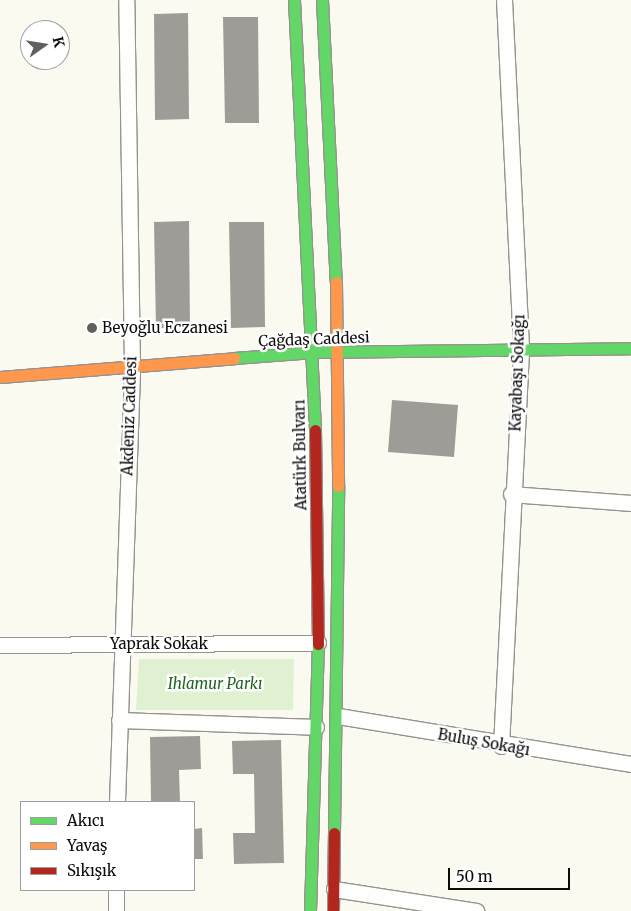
<!DOCTYPE html>
<meta charset="utf-8">
<style>
body{margin:0}
#map{position:relative;width:631px;height:911px;overflow:hidden;background:#fbfaf0;font-family:Merriweather,serif}
div>[style]{position:absolute}
[style*='--x']{left:calc(var(--x)*1px);top:calc(var(--y)*1px);width:calc(var(--w)*1px);rotate:calc(var(--a)*1deg)}
.green>*{inset:0;background:#dff1d0}
.building>*{inset:0;background:#9e9c96}
.roads{filter:drop-shadow(1px 0 #94938f) drop-shadow(-1px 0 #94938f) drop-shadow(0 1px #94938f) drop-shadow(0 -1px #94938f)}
.street>*{height:15px;margin:-7.5px;padding:0 7.5px;transform-origin:7.5px;border-radius:7.5px;background:#fefefd}
.fast>*{height:11px;margin:-5.5px;padding:0 5.5px;transform-origin:5.5px;border-radius:5.5px;background:#63d668}
.slow>*{height:11px;margin:-5.5px;padding:0 5.5px;transform-origin:5.5px;border-radius:5.5px;background:#ff974d}
.jam>*{height:11px;margin:-5.5px;padding:0 5.5px;transform-origin:5.5px;border-radius:5.5px;background:#b3261e}
.dots>*{width:14px;height:14px;translate:-50% -50%;box-sizing:border-box;border:2px solid #fff;border-radius:50%}
span{translate:-50% -50%;white-space:nowrap;text-align:center;line-height:1.15;-webkit-text-stroke:5px #fff;paint-order:stroke}
.poi-label{font-size:15px;color:#0c0c0c}
.left{translate:0 -50%;text-align:left}
.street-label{font-size:15px;color:#0c0c0c}
.park-label{font-size:15px;color:#1e651b;font-style:italic}
.legend{position:absolute;left:20px;top:801px;width:175px;height:90px;box-sizing:border-box;background:#fff;border:1px solid #9e9e9e;margin:0;padding:6px 9px;list-style:none;font-size:15px;color:#0c0c0c}
.legend li{display:flex;align-items:center;gap:10px;height:25px}
.legend b{width:25px;border:1px solid #9e9e9e}
.north{position:absolute;left:20px;top:20px;width:50px;height:50px;box-sizing:border-box;background:#fff;border:1px solid #9e9e9e;border-radius:50%;rotate:77deg;font-size:14px;font-weight:700;line-height:20px;text-align:center;color:#0c0c0c}
.north::after{content:'';display:block;margin:auto;width:18px;height:22px;background:#605f5c;clip-path:polygon(50% 0,100% 100%,50% 72%,0 100%)}
.scale{position:absolute;left:448px;top:868px;width:122px;height:22px;box-sizing:border-box;border:2px solid #0c0c0c;border-top:0;padding-left:6px;font-size:15px;line-height:18px;white-space:nowrap;color:#0c0c0c;-webkit-text-stroke:4px #fff;paint-order:stroke}
</style>
<div id="map">
<div class="green">
<div style="clip-path:polygon(139px 659px,294px 659px,293px 710px,136px 710px)"></div>
</div>
<div class="building">
<div style="clip-path:polygon(188px 13px,189px 119px,155px 120px,154px 14px)"></div>
<div style="clip-path:polygon(223px 17px,258px 17px,259px 123px,225px 123px)"></div>
<div style="clip-path:polygon(189px 221px,190px 328px,156px 328px,154px 222px)"></div>
<div style="clip-path:polygon(229px 222px,264px 222px,265px 327px,231px 328px)"></div>
<div style="clip-path:polygon(392px 400px,458px 405px,454px 457px,388px 452px)"></div>
<div style="clip-path:polygon(200px 736px,201px 769px,179px 770px,180px 802px,151px 802px,150px 737px)"></div>
<div style="clip-path:polygon(281px 740px,284px 863px,234px 864px,233px 833px,255px 833px,254px 774px,233px 774px,232px 741px)"></div>
<div style="clip-path:polygon(202px 828px,203px 859px,194px 859px,194px 829px)"></div>
</div>
<div class="roads">
<div class="street">
<div style="--x:511;--y:494;--w:120;--a:4.3"></div>
<div style="--x:0;--y:645;--w:318;--a:-0.4"></div>
<div style="--x:338;--y:716;--w:297;--a:9.3"></div>
<div style="--x:119;--y:720;--w:197;--a:2"></div>
<div style="--x:501;--y:746;--w:400;--a:-87.1"></div>
<div style="--x:521;--y:347;--w:347;--a:-92.8"></div>
<div style="--x:117;--y:802;--w:438;--a:-88"></div>
<div style="--x:132;--y:364;--w:364;--a:-90.9"></div>
<div style="--x:334;--y:889;--w:144;--a:8.8"></div>
<div style="--x:116;--y:890;--w:21;--a:90"></div>
</div>
<div class="fast">
<div style="--x:294;--y:0;--w:431;--a:87.2"></div>
<div style="--x:322;--y:0;--w:282;--a:87.2"></div>
<div style="--x:234;--y:358;--w:80;--a:-4.3"></div>
<div style="--x:314;--y:352;--w:317;--a:-0.7"></div>
<div style="--x:334;--y:833;--w:347;--a:-89.3"></div>
<div style="--x:310;--y:911;--w:267;--a:-88.3"></div>
</div>
<div class="slow">
<div style="--x:336;--y:282;--w:204;--a:89.4"></div>
<div style="--x:0;--y:377;--w:235;--a:-4.6"></div>
</div>
<div class="jam">
<div style="--x:315;--y:430;--w:214;--a:89.2"></div>
<div style="--x:333;--y:911;--w:78;--a:-89.3"></div>
</div>
</div>
<div class="dots">
<div style="left:92px;top:328px;background:#605f5c"></div>
</div>
<div class="poi-label">
<span class="left" style="left:102px;top:328px">Beyoğlu Eczanesi</span>
</div>
<div class="street-label">
<span style="left:314px;top:339px;rotate:-2deg">Çağdaş Caddesi</span>
<span style="left:517px;top:373px;rotate:-88deg">Kayabaşı Sokağı</span>
<span style="left:129px;top:416px;rotate:-88deg">Akdeniz Caddesi</span>
<span style="left:300px;top:455px;rotate:-91deg">Atatürk Bulvarı</span>
<span style="left:159px;top:644px">Yaprak Sokak</span>
<span style="left:484px;top:742px;rotate:10deg">Buluş Sokağı</span>
</div>
<div class="park-label">
<span style="left:215px;top:684px">Ihlamur Parkı</span>
</div>
<ul class="legend">
<li><b style="height:6px;background:#63d668"></b>Akıcı</li>
<li><b style="height:6px;background:#ff974d"></b>Yavaş</li>
<li><b style="height:6px;background:#b3261e"></b>Sıkışık</li>
</ul>
<div class="north">K</div>
<div class="scale">50 m</div>
</div>
